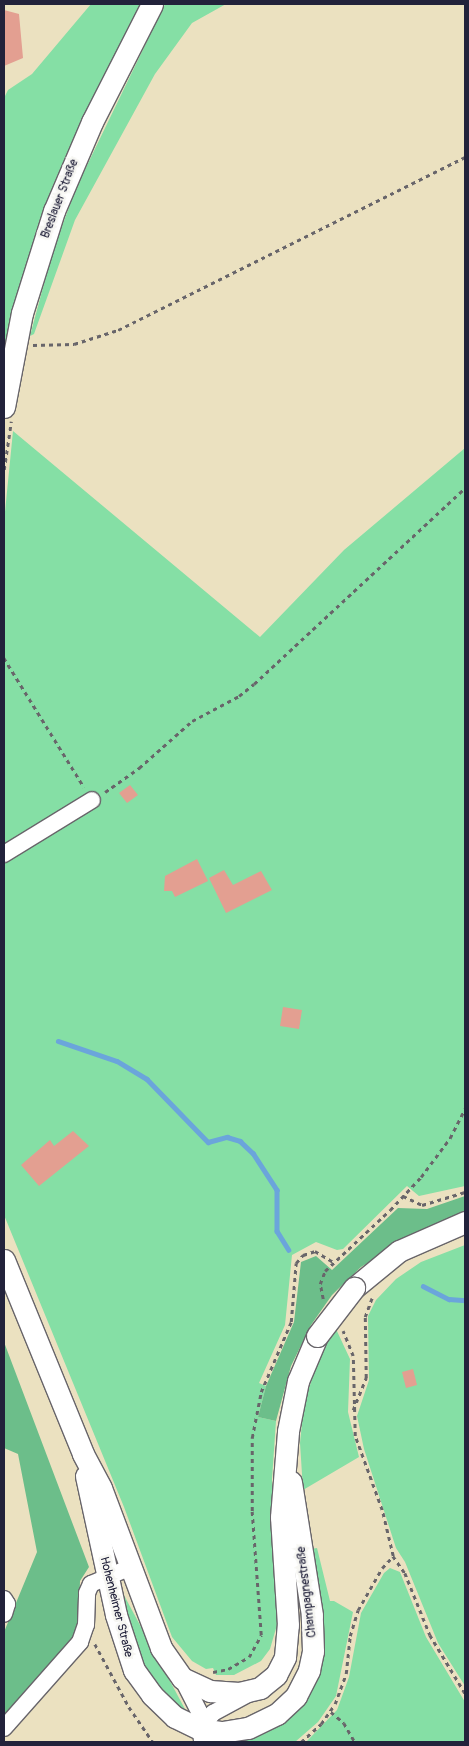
<!DOCTYPE html>
<meta charset="utf-8">
<style>
body{margin:0}
#map{position:relative;width:469px;height:1746px;overflow:hidden;background:#ebe1c0;font-family:Pangolin,sans-serif}
div>[style]{position:absolute}
[style*='--x']{left:calc(var(--x)*1px);top:calc(var(--y)*1px);width:calc(var(--w)*1px);rotate:calc(var(--a)*1deg)}
.green>*{inset:0;background:#85dfa5}
.forest>*{inset:0;background:#6cbe8a}
.stream>*{height:4.5px;margin:-2.25px;padding:0 2.25px;transform-origin:2.25px;border-radius:2.25px;background:#6ba5db}
.building>*{inset:0;background:#e39f91}
.path>*{height:2.5px;margin-top:-1.25px;transform-origin:0;background:repeating-linear-gradient(90deg,#68656a 0 4px,transparent 0 8px)}
.roads{filter:drop-shadow(1px 0 #68656a) drop-shadow(-1px 0 #68656a) drop-shadow(0 1px #68656a) drop-shadow(0 -1px #68656a)}
.minor>*{height:16px;margin:-8px;padding:0 8px;transform-origin:8px;border-radius:8px;background:#fff}
.major>*{height:21px;margin:-10.5px;padding:0 10.5px;transform-origin:10.5px;border-radius:10.5px;background:#fff}
.bridges{filter:drop-shadow(1px 0 #68656a) drop-shadow(-1px 0 #68656a) drop-shadow(0 1px #68656a) drop-shadow(0 -1px #68656a)}
.major-bridge>*{height:21px;margin:-10.5px;padding:0 10.5px;transform-origin:10.5px;border-radius:10.5px;background:#fff}
span{translate:-50% -50%;white-space:nowrap;text-align:center;line-height:1.15;-webkit-text-stroke:5px #f6f6f2;paint-order:stroke}
.street-label{font-size:12px;color:#22223b}
.frame{position:absolute;inset:0;border:5px solid #22223b;pointer-events:none}
</style>
<div id="map">
<div class="green">
<div style="clip-path:polygon(91px 4px,144px 4px,4px 364px,4px 98px,8px 90px,32px 74px)"></div>
<div style="clip-path:polygon(165px 4px,226px 4px,192px 23px,155px 74px,75px 220px,34px 334px,30px 336px,53px 250px,77px 186px)"></div>
<div style="clip-path:polygon(13px 431px,260px 637px,344px 550px,465px 448px,465px 1186px,419px 1196px,407px 1186px,343px 1249px,337px 1250px,316px 1242px,292px 1255px,285px 1325px,259px 1383px,266px 1386px,258px 1417px,276px 1421px,272px 1479px,277px 1625px,270px 1649px,261px 1661px,234px 1675px,216px 1675px,213px 1668px,206px 1669px,192px 1661px,172px 1637px,124px 1507px,4px 1215px,4px 522px)"></div>
<div style="clip-path:polygon(465px 1245px,465px 1686px,438px 1643px,405px 1562px,396px 1548px,364px 1449px,357px 1416px,369px 1380px,368px 1316px,376px 1300px,396px 1279px,421px 1262px)"></div>
<div style="clip-path:polygon(336px 1329px,350px 1359px,348px 1412px,359px 1457px,303px 1490px,300px 1443px,304px 1403px,320px 1355px)"></div>
<div style="clip-path:polygon(317px 1548px,330px 1601px,334px 1601px,353px 1612px,336px 1696px,318px 1722px,295px 1742px,239px 1742px,257px 1735px,307px 1697px,318px 1676px,311px 1549px)"></div>
<div style="clip-path:polygon(390px 1568px,400px 1572px,426px 1637px,465px 1702px,465px 1742px,306px 1742px,337px 1710px,349px 1677px,361px 1613px,384px 1573px)"></div>
<div style="clip-path:polygon(118px 1584px,186px 1711px,158px 1690px,135px 1661px)"></div>
</div>
<div class="forest">
<div style="clip-path:polygon(465px 1196px,465px 1215px,400px 1243px,361px 1267px,332px 1295px,311px 1325px,291px 1366px,276px 1421px,258px 1417px,266px 1386px,294px 1322px,301px 1262px,316px 1256px,332px 1270px,398px 1208px,427px 1209px)"></div>
<div style="clip-path:polygon(4px 1342px,89px 1567px,80px 1581px,79px 1622px,73px 1638px,4px 1719px,4px 1632px,37px 1552px,18px 1454px,4px 1448px)"></div>
</div>
<div class="stream">
<div style="--x:58;--y:1041;--w:62;--a:18.7"></div>
<div style="--x:117;--y:1061;--w:35;--a:31"></div>
<div style="--x:147;--y:1079;--w:88;--a:45.9"></div>
<div style="--x:208;--y:1142;--w:20;--a:-15"></div>
<div style="--x:227;--y:1137;--w:14;--a:17"></div>
<div style="--x:240;--y:1141;--w:18;--a:43"></div>
<div style="--x:253;--y:1153;--w:44;--a:57"></div>
<div style="--x:277;--y:1190;--w:41;--a:90"></div>
<div style="--x:277;--y:1231;--w:22;--a:58"></div>
<div style="--x:423;--y:1286;--w:29;--a:27"></div>
<div style="--x:449;--y:1299;--w:16;--a:4"></div>
</div>
<div class="building">
<div style="clip-path:polygon(4px 10px,19px 14px,23px 58px,4px 66px)"></div>
<div style="clip-path:polygon(130px 785px,138px 795px,127px 803px,119px 793px)"></div>
<div style="clip-path:polygon(197px 859px,208px 881px,175px 897px,172px 891px,164px 891px,165px 876px)"></div>
<div style="clip-path:polygon(224px 870px,233px 885px,261px 871px,272px 890px,226px 913px,209px 878px)"></div>
<div style="clip-path:polygon(283px 1007px,302px 1010px,299px 1029px,280px 1026px)"></div>
<div style="clip-path:polygon(73px 1131px,89px 1146px,39px 1186px,21px 1165px,50px 1140px,54px 1146px)"></div>
<div style="clip-path:polygon(413px 1369px,417px 1385px,406px 1388px,402px 1372px)"></div>
</div>
<div class="path">
<div style="--x:33;--y:345;--w:41;--a:-1.4"></div>
<div style="--x:74;--y:344;--w:46;--a:-17.7"></div>
<div style="--x:118;--y:330;--w:388;--a:-26.5"></div>
<div style="--x:4;--y:470;--w:49;--a:-81.7"></div>
<div style="--x:4;--y:658;--w:152;--a:58.2"></div>
<div style="--x:105;--y:792;--w:42;--a:-35.2"></div>
<div style="--x:139;--y:768;--w:71;--a:-41.6"></div>
<div style="--x:192;--y:721;--w:53;--a:-28"></div>
<div style="--x:239;--y:696;--w:19;--a:-39"></div>
<div style="--x:254;--y:684;--w:288;--a:-42.9"></div>
<div style="--x:403;--y:1196;--w:21;--a:25"></div>
<div style="--x:422;--y:1205;--w:45;--a:-16.8"></div>
<div style="--x:323;--y:1299;--w:15;--a:-101"></div>
<div style="--x:320;--y:1284;--w:14;--a:-69"></div>
<div style="--x:325;--y:1271;--w:89;--a:-43.2"></div>
<div style="--x:390;--y:1210;--w:45;--a:-46.8"></div>
<div style="--x:421;--y:1177;--w:49;--a:-53.4"></div>
<div style="--x:450;--y:1138;--w:33;--a:-63"></div>
<div style="--x:353;--y:1410;--w:35;--a:-68"></div>
<div style="--x:366;--y:1378;--w:61;--a:-90.9"></div>
<div style="--x:365;--y:1317;--w:20;--a:-70"></div>
<div style="--x:393;--y:1556;--w:21;--a:55"></div>
<div style="--x:405;--y:1573;--w:67;--a:68"></div>
<div style="--x:430;--y:1635;--w:68;--a:58.9"></div>
<div style="--x:95;--y:1644;--w:72;--a:61.6"></div>
<div style="--x:129;--y:1707;--w:42;--a:55.6"></div>
<div style="--x:213;--y:1672;--w:15;--a:-11"></div>
<div style="--x:228;--y:1669;--w:24;--a:-30"></div>
<div style="--x:249;--y:1657;--w:25;--a:-61"></div>
<div style="--x:261;--y:1635;--w:124;--a:-94.2"></div>
<div style="--x:252;--y:1511;--w:73;--a:-90"></div>
<div style="--x:252;--y:1438;--w:47;--a:-78.9"></div>
<div style="--x:261;--y:1392;--w:76;--a:-66.8"></div>
<div style="--x:291;--y:1322;--w:59;--a:-85.2"></div>
<div style="--x:296;--y:1263;--w:11;--a:-49"></div>
<div style="--x:303;--y:1255;--w:13;--a:-18"></div>
<div style="--x:315;--y:1251;--w:21;--a:31"></div>
<div style="--x:331;--y:1712;--w:17;--a:40"></div>
<div style="--x:344;--y:1723;--w:22;--a:60"></div>
<div style="--x:301;--y:1742;--w:27;--a:-42"></div>
<div style="--x:321;--y:1724;--w:24;--a:-55"></div>
<div style="--x:335;--y:1704;--w:32;--a:-70"></div>
<div style="--x:346;--y:1674;--w:38;--a:-84"></div>
<div style="--x:350;--y:1636;--w:27;--a:-73"></div>
<div style="--x:358;--y:1610;--w:48;--a:-60.3"></div>
<div style="--x:382;--y:1568;--w:16;--a:-47"></div>
<div style="--x:393;--y:1556;--w:47;--a:-103.4"></div>
<div style="--x:382;--y:1510;--w:79;--a:-110"></div>
<div style="--x:355;--y:1436;--w:80;--a:-91.4"></div>
<div style="--x:353;--y:1356;--w:27;--a:-112"></div>
</div>
<div class="roads">
<div class="minor">
<div style="--x:4;--y:854;--w:103;--a:-31.5"></div>
<div style="--x:4;--y:1599;--w:6;--a:59"></div>
<div style="--x:7;--y:1604;--w:10;--a:107"></div>
<div style="--x:182;--y:1678;--w:38;--a:63"></div>
<div style="--x:199;--y:1712;--w:30;--a:84"></div>
<div style="--x:4;--y:1728;--w:115;--a:-48.5"></div>
<div style="--x:80;--y:1642;--w:18;--a:-71"></div>
<div style="--x:86;--y:1625;--w:32;--a:-88"></div>
<div style="--x:87;--y:1593;--w:10;--a:-66"></div>
<div style="--x:91;--y:1584;--w:43;--a:-23"></div>
<div style="--x:200;--y:1729;--w:21;--a:-51"></div>
<div style="--x:213;--y:1713;--w:42;--a:-28.4"></div>
</div>
<div class="major">
<div style="--x:4;--y:407;--w:96;--a:-79.2"></div>
<div style="--x:22;--y:313;--w:107;--a:-72.6"></div>
<div style="--x:54;--y:211;--w:97;--a:-66.9"></div>
<div style="--x:92;--y:122;--w:132;--a:-63"></div>
<div style="--x:4;--y:1260;--w:209;--a:67.8"></div>
<div style="--x:83;--y:1454;--w:38;--a:62"></div>
<div style="--x:101;--y:1488;--w:171;--a:69.4"></div>
<div style="--x:161;--y:1648;--w:37;--a:55"></div>
<div style="--x:182;--y:1678;--w:31;--a:25"></div>
<div style="--x:210;--y:1691;--w:29;--a:4"></div>
<div style="--x:239;--y:1693;--w:22;--a:-13"></div>
<div style="--x:260;--y:1688;--w:21;--a:-39"></div>
<div style="--x:276;--y:1675;--w:20;--a:-63"></div>
<div style="--x:285;--y:1657;--w:32;--a:-85"></div>
<div style="--x:288;--y:1625;--w:108;--a:-93.7"></div>
<div style="--x:281;--y:1517;--w:86;--a:-85.3"></div>
<div style="--x:288;--y:1431;--w:51;--a:-78.7"></div>
<div style="--x:298;--y:1381;--w:49;--a:-67.1"></div>
<div style="--x:354;--y:1288;--w:58;--a:-39.4"></div>
<div style="--x:399;--y:1251;--w:72;--a:-23.7"></div>
<div style="--x:86;--y:1476;--w:142;--a:77.8"></div>
<div style="--x:116;--y:1615;--w:58;--a:71.9"></div>
<div style="--x:134;--y:1670;--w:31;--a:54"></div>
<div style="--x:152;--y:1695;--w:32;--a:44"></div>
<div style="--x:175;--y:1717;--w:28;--a:26"></div>
<div style="--x:200;--y:1729;--w:22;--a:8"></div>
<div style="--x:222;--y:1732;--w:26;--a:-9"></div>
<div style="--x:248;--y:1728;--w:32;--a:-26"></div>
<div style="--x:277;--y:1714;--w:26;--a:-43"></div>
<div style="--x:296;--y:1696;--w:29;--a:-63"></div>
<div style="--x:309;--y:1670;--w:19;--a:-78"></div>
<div style="--x:313;--y:1651;--w:36;--a:-92"></div>
<div style="--x:312;--y:1615;--w:135;--a:-99"></div>
</div>
</div>
<div class="bridges">
<div class="major-bridge">
<div style="--x:317;--y:1336;--w:61;--a:-52.4"></div>
</div>
</div>
<div class="street-label">
<span style="left:60px;top:199px;rotate:-69deg">Breslauer Straße</span>
<span style="left:307px;top:1592px;rotate:-97deg">Champagnestraße</span>
<span style="left:116px;top:1607px;rotate:76deg">Hohenheimer Straße</span>
</div>
<div class="frame"></div>
</div>
